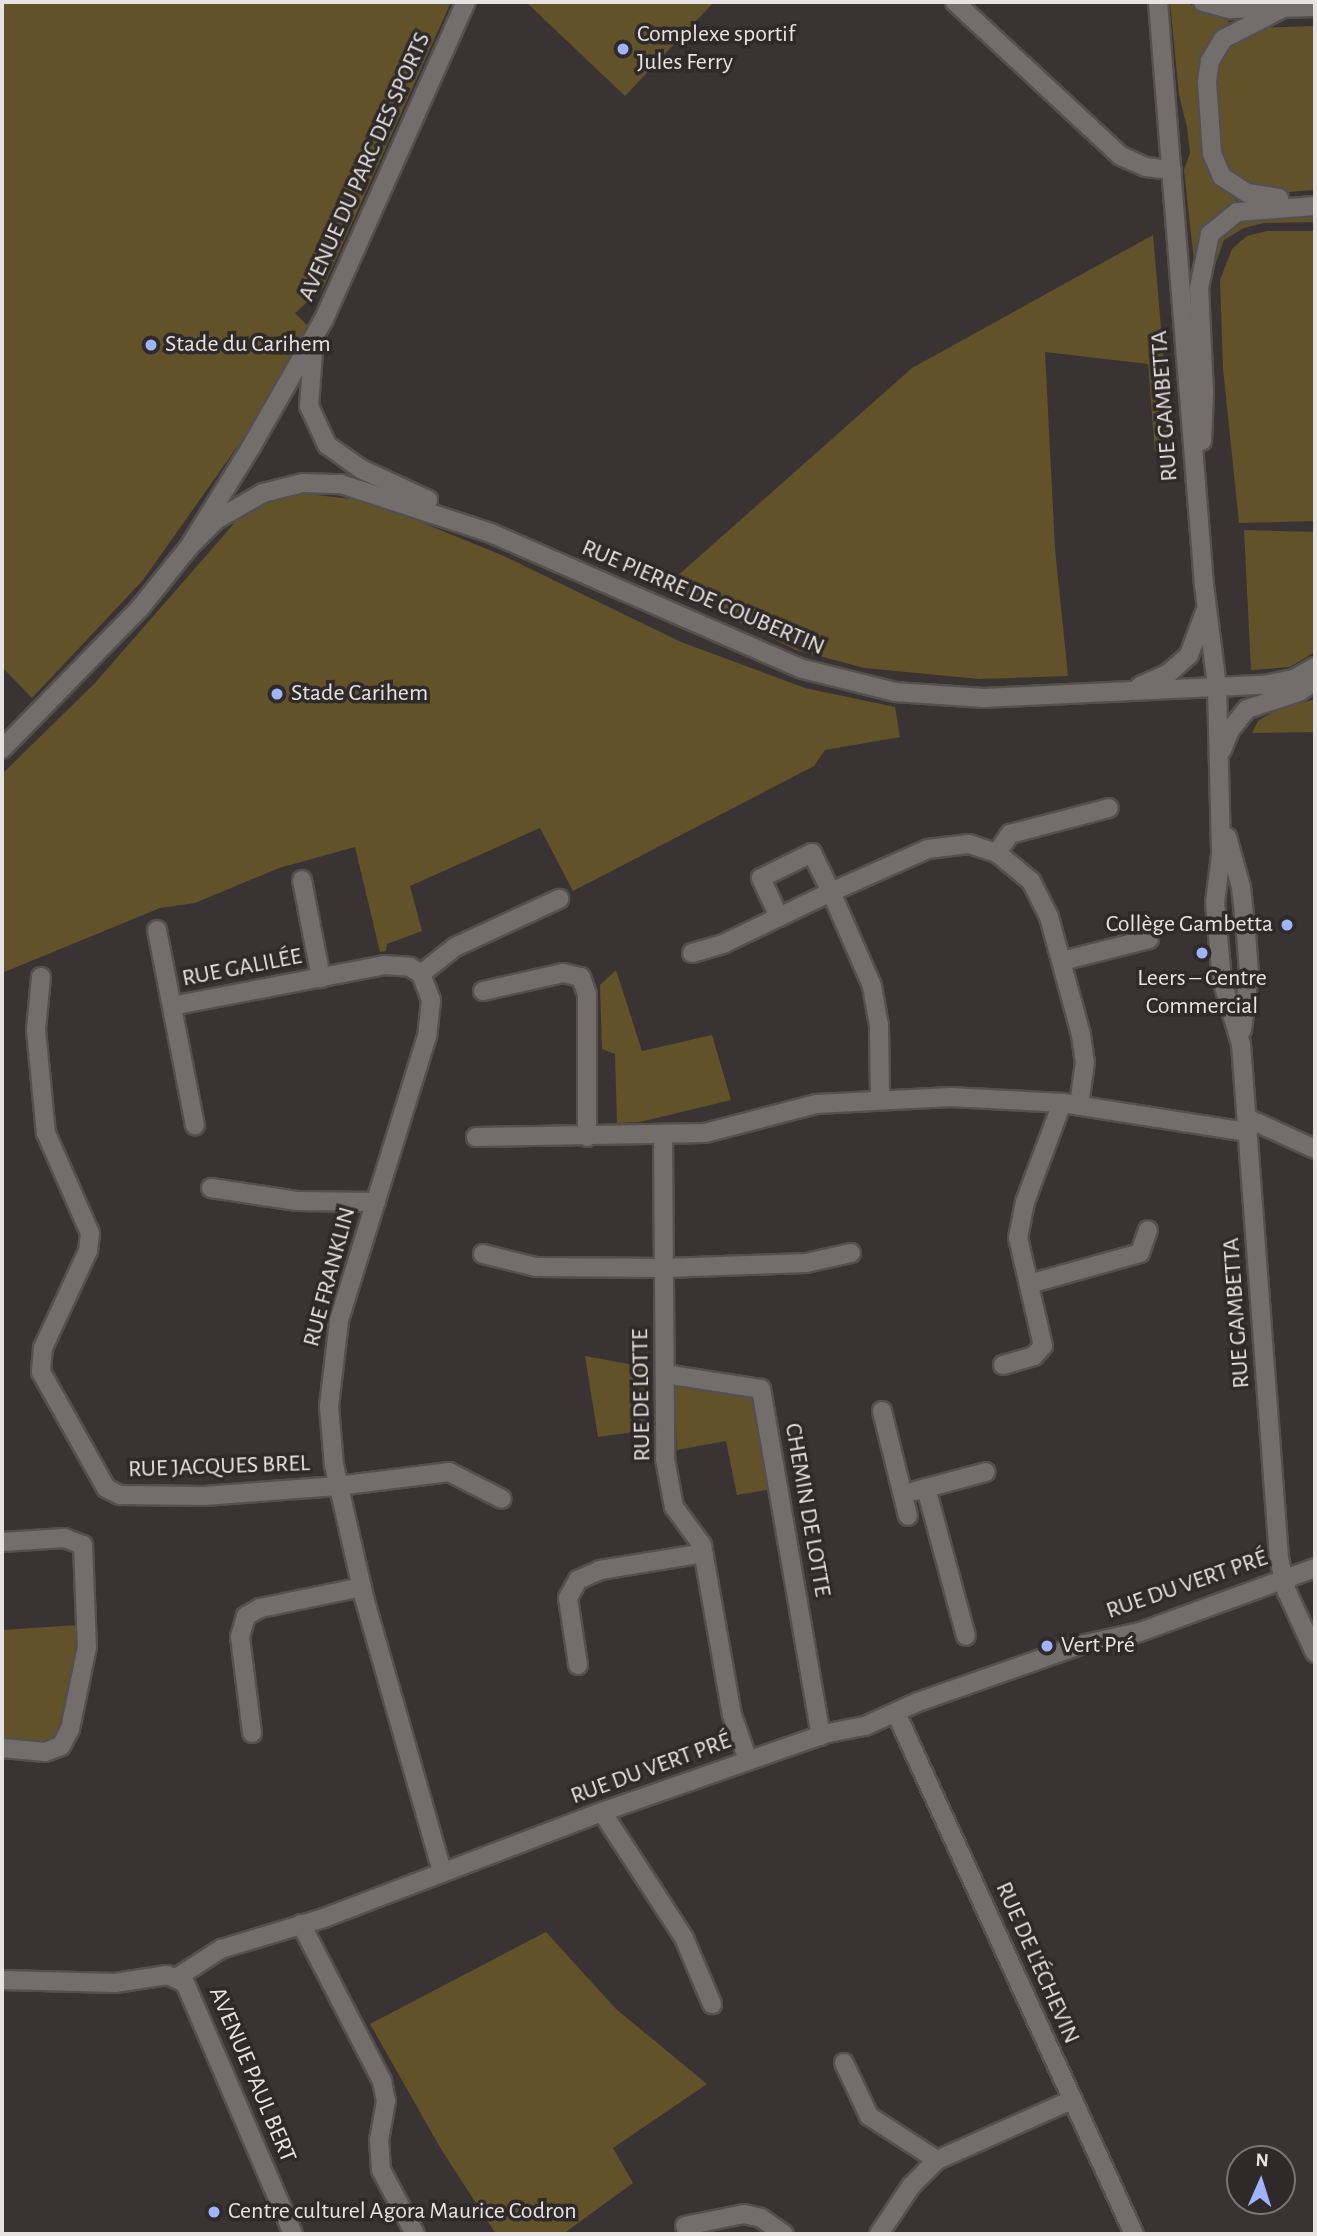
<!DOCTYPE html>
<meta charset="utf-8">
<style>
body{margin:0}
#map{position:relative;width:1317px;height:2236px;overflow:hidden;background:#393433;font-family:"Alegreya Sans",sans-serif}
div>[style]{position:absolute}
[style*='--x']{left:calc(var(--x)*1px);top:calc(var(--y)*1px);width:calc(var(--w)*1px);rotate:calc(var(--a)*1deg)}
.green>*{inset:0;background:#615229}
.roads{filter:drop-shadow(2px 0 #54504e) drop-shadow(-2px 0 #54504e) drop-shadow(0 2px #54504e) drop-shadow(0 -2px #54504e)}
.minor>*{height:18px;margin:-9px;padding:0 9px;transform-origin:9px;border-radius:9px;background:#736e6c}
.dots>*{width:19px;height:19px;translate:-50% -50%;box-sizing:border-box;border:4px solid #2f2a29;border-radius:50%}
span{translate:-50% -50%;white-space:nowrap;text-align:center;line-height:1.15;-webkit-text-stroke:7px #2f2a29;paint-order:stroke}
.poi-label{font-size:24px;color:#e7e3e2}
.left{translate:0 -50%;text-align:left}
.right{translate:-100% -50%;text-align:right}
.street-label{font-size:24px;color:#e7e3e2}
.frame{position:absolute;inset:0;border:4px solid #e7e3e2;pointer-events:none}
.north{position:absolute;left:1226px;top:2145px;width:70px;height:70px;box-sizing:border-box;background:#2f2a29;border:2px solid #797473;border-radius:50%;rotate:3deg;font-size:19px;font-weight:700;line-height:28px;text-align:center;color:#e7e3e2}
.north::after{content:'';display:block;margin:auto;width:24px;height:32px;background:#a0b3fd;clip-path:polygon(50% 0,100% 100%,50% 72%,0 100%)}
</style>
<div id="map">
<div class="green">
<div style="clip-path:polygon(2px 2px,451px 2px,323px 288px,295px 313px,309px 327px,264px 409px,143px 580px,32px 698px,2px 667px)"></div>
<div style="clip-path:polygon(526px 2px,714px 2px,625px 96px)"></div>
<div style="clip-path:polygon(1170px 2px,1187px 2px,1205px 14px,1228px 20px,1229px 24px,1214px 35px,1204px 50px,1199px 70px,1201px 114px,1237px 203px,1205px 225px,1194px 261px,1184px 170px,1190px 153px,1187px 127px,1179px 95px)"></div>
<div style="clip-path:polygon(1315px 26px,1315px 190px,1273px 193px,1239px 181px,1225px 164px,1219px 144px,1215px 85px,1219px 54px,1234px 38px,1255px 28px)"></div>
<div style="clip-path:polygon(1315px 215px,1315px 222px,1264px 223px,1244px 228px,1224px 240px,1206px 290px,1204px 274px,1220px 232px,1233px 222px,1248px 217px)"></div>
<div style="clip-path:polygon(1267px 231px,1315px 231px,1315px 521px,1239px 523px,1223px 368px,1220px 280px,1232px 249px,1247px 236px)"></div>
<div style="clip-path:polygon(1153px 235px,1172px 456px,1155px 452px,1148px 364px,1045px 352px,1055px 549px,1068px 676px,979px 679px,865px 668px,796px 650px,666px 586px,912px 368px)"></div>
<div style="clip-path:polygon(299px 493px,369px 501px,504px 556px,681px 642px,805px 688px,895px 707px,900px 737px,825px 750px,814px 766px,573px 891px,540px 828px,410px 886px,422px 931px,387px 944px,386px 951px,380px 952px,355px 847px,279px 868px,195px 903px,160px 908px,2px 973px,2px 774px,95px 683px,238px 519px,267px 502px)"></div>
<div style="clip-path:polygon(1244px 530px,1315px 532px,1315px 652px,1290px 667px,1251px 670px)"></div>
<div style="clip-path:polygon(1315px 699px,1315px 732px,1252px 733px,1258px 721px,1273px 712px)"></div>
<div style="clip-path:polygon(616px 970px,642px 1051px,712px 1035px,731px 1100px,640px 1122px,617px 1123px,615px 1054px,602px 1049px,600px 985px)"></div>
<div style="clip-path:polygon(585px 1356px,645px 1367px,648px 1430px,598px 1437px)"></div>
<div style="clip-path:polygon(674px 1383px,756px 1396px,773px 1489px,737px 1495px,726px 1441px,677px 1450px)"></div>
<div style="clip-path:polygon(78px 1625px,80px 1649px,59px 1737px,52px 1743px,2px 1744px,2px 1630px)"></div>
<div style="clip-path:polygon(546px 1932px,616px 2009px,707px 2084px,613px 2148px,633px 2183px,563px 2234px,496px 2234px,441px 2149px,370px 2024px)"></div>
</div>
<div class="roads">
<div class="minor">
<div style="--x:955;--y:2;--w:226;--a:42.9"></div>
<div style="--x:1121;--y:156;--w:27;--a:24"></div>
<div style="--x:1146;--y:167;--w:26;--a:7"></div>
<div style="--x:1158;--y:2;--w:585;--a:85.49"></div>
<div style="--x:1204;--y:585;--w:102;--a:82.7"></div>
<div style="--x:1217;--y:686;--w:169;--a:88.6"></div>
<div style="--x:1221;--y:855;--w:48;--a:97.1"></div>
<div style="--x:1215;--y:903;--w:77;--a:84.8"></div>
<div style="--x:1222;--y:980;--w:67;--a:73.5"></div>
<div style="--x:1241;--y:1044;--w:515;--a:85.77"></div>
<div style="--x:1279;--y:1558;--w:35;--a:77"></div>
<div style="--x:1287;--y:1592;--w:67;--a:65.3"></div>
<div style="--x:1203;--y:2;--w:28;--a:15"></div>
<div style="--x:1230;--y:9;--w:85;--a:-1.3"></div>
<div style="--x:1279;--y:198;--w:32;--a:-171"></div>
<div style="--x:1247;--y:193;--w:30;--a:-147"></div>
<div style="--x:1222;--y:177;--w:26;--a:-113"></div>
<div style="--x:1212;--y:153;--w:71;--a:-94"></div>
<div style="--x:1207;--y:82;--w:21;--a:-82"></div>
<div style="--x:1210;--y:61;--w:26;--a:-59"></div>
<div style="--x:1223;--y:39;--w:65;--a:-27.3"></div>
<div style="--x:313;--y:352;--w:54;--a:94.2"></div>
<div style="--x:309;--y:406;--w:43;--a:65.2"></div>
<div style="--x:327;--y:445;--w:42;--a:35.2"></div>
<div style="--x:361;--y:469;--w:74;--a:24.8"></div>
<div style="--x:1202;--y:441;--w:48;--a:-87.6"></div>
<div style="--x:1204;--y:393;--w:105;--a:-92.7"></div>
<div style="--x:1199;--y:288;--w:55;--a:-78.5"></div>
<div style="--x:1210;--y:234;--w:35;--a:-39"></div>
<div style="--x:1237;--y:212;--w:78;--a:-4.4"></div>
<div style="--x:189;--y:547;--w:38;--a:-45"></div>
<div style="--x:216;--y:520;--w:54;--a:-29.9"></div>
<div style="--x:263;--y:493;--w:41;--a:-14"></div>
<div style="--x:303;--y:483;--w:38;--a:2"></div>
<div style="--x:341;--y:484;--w:158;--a:18.1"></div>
<div style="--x:491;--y:533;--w:340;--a:23.6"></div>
<div style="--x:803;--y:669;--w:95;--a:14"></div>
<div style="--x:895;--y:692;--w:89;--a:3.9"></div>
<div style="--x:984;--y:698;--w:279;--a:-2.7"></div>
<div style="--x:1263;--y:685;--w:32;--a:-11"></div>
<div style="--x:1294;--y:679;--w:24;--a:-30"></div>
<div style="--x:1140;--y:686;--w:32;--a:-24"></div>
<div style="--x:1169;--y:673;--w:27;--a:-42"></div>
<div style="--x:1189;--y:655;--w:46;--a:-69.6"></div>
<div style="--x:2;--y:749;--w:197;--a:-45.6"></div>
<div style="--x:140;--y:608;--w:78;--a:-51.2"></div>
<div style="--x:189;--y:547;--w:118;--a:-58.2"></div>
<div style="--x:251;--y:447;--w:147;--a:-60.3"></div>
<div style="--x:324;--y:319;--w:347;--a:-65.9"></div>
<div style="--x:1222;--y:750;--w:22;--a:-68"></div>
<div style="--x:1230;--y:730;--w:27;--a:-51"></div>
<div style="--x:1247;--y:709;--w:55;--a:-18.1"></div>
<div style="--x:1299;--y:692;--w:19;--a:-35"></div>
<div style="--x:1227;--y:837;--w:52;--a:74.4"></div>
<div style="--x:1241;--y:887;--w:46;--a:83.8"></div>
<div style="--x:1246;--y:933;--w:40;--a:85.7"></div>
<div style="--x:1249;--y:973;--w:57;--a:97"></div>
<div style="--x:997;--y:853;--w:23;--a:-56"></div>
<div style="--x:1010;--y:834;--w:102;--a:-14.7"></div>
<div style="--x:302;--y:880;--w:100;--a:79"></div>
<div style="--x:779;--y:917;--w:43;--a:-114.8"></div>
<div style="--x:761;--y:878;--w:57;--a:-26.1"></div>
<div style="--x:812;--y:853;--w:43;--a:64"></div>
<div style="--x:831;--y:892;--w:106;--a:-23.9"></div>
<div style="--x:928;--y:849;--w:41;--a:-7"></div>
<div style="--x:969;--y:844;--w:29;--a:18"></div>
<div style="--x:997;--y:853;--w:44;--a:39.5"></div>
<div style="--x:1031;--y:881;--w:40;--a:63.4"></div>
<div style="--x:1049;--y:917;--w:122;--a:74.8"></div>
<div style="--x:1081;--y:1035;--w:27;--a:82"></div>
<div style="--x:1085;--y:1062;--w:44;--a:97.8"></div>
<div style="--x:157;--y:930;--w:199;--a:79"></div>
<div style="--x:692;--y:953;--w:32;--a:-16"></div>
<div style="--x:723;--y:944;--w:120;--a:-25.7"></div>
<div style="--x:831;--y:892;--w:103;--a:66.4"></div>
<div style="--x:872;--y:986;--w:40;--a:80"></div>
<div style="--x:879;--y:1025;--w:73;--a:89.2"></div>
<div style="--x:1062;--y:961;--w:90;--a:-14.2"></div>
<div style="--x:421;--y:974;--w:28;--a:69"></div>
<div style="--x:431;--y:1000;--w:36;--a:96"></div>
<div style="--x:427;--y:1036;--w:298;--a:107.2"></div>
<div style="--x:339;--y:1321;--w:86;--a:96.7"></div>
<div style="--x:329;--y:1406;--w:59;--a:85.2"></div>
<div style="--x:334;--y:1465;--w:139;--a:77.2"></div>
<div style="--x:365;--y:1601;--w:282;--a:74.1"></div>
<div style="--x:421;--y:974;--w:43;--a:-38.5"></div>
<div style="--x:455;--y:947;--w:115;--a:-24.8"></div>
<div style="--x:41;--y:977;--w:53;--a:95.4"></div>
<div style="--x:36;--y:1030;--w:103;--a:84.5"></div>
<div style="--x:46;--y:1133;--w:109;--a:66.3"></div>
<div style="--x:90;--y:1233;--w:18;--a:96"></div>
<div style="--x:88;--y:1251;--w:107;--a:114.9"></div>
<div style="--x:43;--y:1348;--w:24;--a:95"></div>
<div style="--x:41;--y:1372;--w:133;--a:60.7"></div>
<div style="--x:106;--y:1488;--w:16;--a:27"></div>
<div style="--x:120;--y:1495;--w:84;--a:0.7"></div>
<div style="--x:204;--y:1496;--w:134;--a:-4.3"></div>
<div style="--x:338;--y:1486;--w:112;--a:-7.2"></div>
<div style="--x:449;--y:1472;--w:59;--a:27"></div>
<div style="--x:483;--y:991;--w:82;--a:-12.7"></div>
<div style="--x:563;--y:973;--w:18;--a:13"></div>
<div style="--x:581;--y:977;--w:18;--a:71"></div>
<div style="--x:587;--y:994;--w:143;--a:90"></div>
<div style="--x:172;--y:1006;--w:216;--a:-10.9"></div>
<div style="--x:384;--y:965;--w:26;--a:4"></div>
<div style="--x:410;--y:967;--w:13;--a:32"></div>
<div style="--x:1247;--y:1118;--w:75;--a:24.5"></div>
<div style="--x:663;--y:1135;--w:324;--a:89.6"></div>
<div style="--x:665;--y:1459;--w:49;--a:79.4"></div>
<div style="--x:674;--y:1507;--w:47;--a:53.6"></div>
<div style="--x:702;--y:1545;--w:173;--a:80"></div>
<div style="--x:732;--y:1715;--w:48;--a:70.4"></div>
<div style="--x:476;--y:1137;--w:229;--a:-1"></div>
<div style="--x:705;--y:1133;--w:115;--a:-14.6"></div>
<div style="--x:816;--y:1104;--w:135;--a:-3"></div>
<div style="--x:951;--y:1097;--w:111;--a:3.1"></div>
<div style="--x:1062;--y:1103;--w:188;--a:8.9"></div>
<div style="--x:211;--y:1188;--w:87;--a:8.6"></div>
<div style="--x:297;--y:1201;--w:79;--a:0.7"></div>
<div style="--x:483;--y:1254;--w:55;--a:13.8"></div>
<div style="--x:536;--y:1267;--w:129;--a:0.4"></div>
<div style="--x:665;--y:1268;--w:141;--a:-2"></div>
<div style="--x:806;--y:1263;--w:46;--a:-12.5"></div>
<div style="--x:1029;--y:1284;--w:115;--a:-15.6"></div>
<div style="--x:1140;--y:1253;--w:24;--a:-71"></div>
<div style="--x:1003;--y:1365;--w:32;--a:-16"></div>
<div style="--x:1034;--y:1356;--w:13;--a:-48"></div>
<div style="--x:1043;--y:1346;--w:111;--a:-103"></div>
<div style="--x:1018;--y:1238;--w:37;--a:-79"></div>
<div style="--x:1025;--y:1202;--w:106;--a:-69.5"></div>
<div style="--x:665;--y:1374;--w:97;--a:8.9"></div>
<div style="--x:761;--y:1389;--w:352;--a:80.2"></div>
<div style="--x:882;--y:1411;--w:108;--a:76.1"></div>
<div style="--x:926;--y:1488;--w:153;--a:74.9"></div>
<div style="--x:915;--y:1491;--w:73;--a:-15"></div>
<div style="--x:2;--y:1542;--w:62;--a:-3.7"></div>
<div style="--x:64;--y:1538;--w:20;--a:20"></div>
<div style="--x:83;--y:1545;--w:102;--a:87.8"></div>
<div style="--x:87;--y:1647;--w:84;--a:101.7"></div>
<div style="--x:70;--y:1729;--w:19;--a:118"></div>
<div style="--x:61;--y:1746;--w:17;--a:159"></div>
<div style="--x:45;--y:1752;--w:43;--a:-174.7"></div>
<div style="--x:578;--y:1665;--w:68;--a:-98.5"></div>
<div style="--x:568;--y:1598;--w:21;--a:-61"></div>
<div style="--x:578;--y:1580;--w:24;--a:-24"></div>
<div style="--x:600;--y:1570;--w:105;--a:-9.3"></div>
<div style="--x:896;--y:1713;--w:573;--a:65.45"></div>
<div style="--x:252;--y:1733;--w:97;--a:-97.1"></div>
<div style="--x:240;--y:1637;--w:22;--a:-74"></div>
<div style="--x:246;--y:1616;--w:16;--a:-30"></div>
<div style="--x:260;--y:1608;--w:104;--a:-11.6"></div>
<div style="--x:602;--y:1812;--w:150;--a:56.9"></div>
<div style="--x:684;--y:1938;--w:72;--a:67"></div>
<div style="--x:301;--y:1924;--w:177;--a:62.7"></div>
<div style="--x:382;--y:2081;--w:20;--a:79"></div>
<div style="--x:386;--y:2101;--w:40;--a:100"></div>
<div style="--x:379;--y:2140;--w:30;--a:86"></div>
<div style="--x:381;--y:2170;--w:72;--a:62"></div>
<div style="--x:176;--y:1978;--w:54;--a:-32.8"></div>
<div style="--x:221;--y:1949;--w:108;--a:-16.8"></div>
<div style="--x:324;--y:1918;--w:298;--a:-20.9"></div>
<div style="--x:602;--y:1812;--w:239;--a:-19.3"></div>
<div style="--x:828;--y:1733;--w:38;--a:-11"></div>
<div style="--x:865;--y:1726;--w:58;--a:-24.4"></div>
<div style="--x:918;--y:1702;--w:173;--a:-19.3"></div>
<div style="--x:1081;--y:1645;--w:60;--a:-12.4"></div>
<div style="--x:1140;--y:1632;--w:186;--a:-20.1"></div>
<div style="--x:2;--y:1980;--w:113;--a:1.5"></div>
<div style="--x:115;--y:1983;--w:53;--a:-8.7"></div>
<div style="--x:167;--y:1975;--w:20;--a:24"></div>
<div style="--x:185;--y:1983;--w:273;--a:66.7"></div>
<div style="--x:844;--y:2063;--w:59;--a:64.7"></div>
<div style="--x:869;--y:2116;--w:81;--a:32.9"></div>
<div style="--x:685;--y:2226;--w:60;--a:-11.5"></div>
<div style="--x:744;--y:2214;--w:17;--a:13"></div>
<div style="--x:761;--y:2218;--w:28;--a:35"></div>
<div style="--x:879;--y:2234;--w:58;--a:-56.3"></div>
<div style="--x:911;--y:2186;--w:37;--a:-45"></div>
<div style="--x:937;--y:2160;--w:148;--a:-24"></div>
</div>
</div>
<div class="dots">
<div style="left:623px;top:49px;background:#a0b3fd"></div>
<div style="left:151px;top:345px;background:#a0b3fd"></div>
<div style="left:277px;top:694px;background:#a0b3fd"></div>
<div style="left:1287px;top:925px;background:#a0b3fd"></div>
<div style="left:1202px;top:953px;background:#a0b3fd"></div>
<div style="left:1047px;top:1646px;background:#a0b3fd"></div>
<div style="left:214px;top:2212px;background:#a0b3fd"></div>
</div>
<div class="poi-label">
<span class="left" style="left:637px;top:49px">Complexe sportif<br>Jules Ferry</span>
<span class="left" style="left:165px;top:345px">Stade du Carihem</span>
<span class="left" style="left:291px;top:694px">Stade Carihem</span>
<span class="right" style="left:1273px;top:925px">Collège Gambetta</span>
<span style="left:1202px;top:993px">Leers – Centre<br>Commercial</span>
<span class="left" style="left:1061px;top:1646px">Vert Pré</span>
<span class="left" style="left:228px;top:2212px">Centre culturel Agora Maurice Codron</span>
</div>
<div class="street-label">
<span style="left:365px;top:167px;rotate:-66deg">AVENUE DU PARC DES SPORTS</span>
<span style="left:1165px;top:406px;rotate:-94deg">RUE GAMBETTA</span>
<span style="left:703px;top:598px;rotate:23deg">RUE PIERRE DE COUBERTIN</span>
<span style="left:242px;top:968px;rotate:-11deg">RUE GALILÉE</span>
<span style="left:330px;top:1277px;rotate:-75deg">RUE FRANKLIN</span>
<span style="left:1237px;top:1313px;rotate:-94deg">RUE GAMBETTA</span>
<span style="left:642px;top:1395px;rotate:-91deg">RUE DE LOTTE</span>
<span style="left:219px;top:1467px;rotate:-2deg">RUE JACQUES BREL</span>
<span style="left:807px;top:1510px;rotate:80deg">CHEMIN DE LOTTE</span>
<span style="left:1187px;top:1585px;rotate:-19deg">RUE DU VERT PRÉ</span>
<span style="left:651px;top:1769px;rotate:-20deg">RUE DU VERT PRÉ</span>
<span style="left:1037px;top:1963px;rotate:66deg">RUE DE L'ÉCHEVIN</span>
<span style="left:252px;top:2075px;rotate:67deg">AVENUE PAUL BERT</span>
</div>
<div class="frame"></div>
<div class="north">N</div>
</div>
